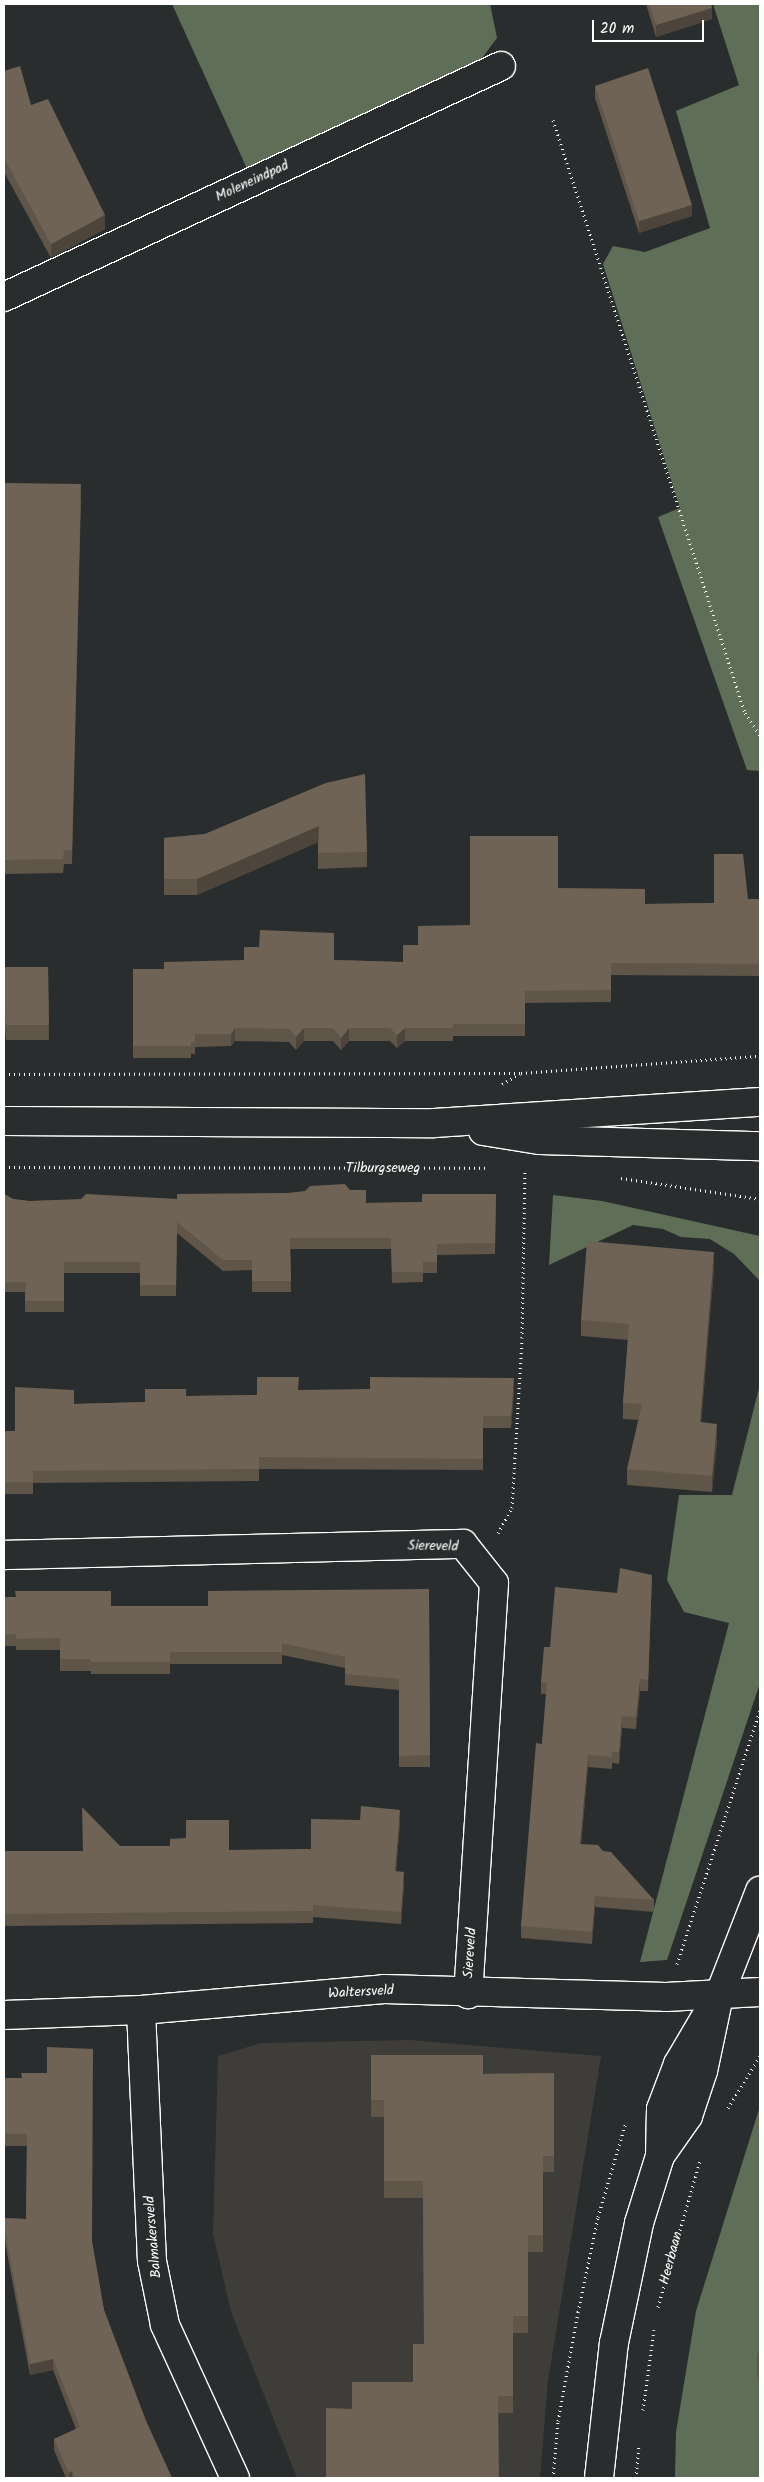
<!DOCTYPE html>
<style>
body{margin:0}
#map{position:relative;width:764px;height:2482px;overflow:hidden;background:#2a2d2e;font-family:Kalam,sans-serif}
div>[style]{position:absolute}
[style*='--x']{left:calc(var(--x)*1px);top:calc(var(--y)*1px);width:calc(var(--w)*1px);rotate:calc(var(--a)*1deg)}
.built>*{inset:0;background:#3e3d39}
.green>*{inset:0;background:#5f6f57}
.path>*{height:3px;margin-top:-1.5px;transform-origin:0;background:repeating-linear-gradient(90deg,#fff 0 1px,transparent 0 5px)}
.roads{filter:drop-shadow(1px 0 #fff) drop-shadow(-1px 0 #fff) drop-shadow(0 1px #fff) drop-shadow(0 -1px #fff)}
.street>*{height:28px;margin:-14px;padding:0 14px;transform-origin:14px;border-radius:14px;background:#2a2d2e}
.secondary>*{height:28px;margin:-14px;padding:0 14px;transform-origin:14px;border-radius:14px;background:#2a2d2e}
.wall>*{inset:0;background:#5f5548}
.shaded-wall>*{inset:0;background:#4d453b}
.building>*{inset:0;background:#6e6354}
span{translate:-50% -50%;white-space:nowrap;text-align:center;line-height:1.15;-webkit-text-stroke:4px #2a2d2e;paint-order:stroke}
.street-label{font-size:14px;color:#fff}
.frame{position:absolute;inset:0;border:5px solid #fff;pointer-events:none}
.scale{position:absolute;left:592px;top:20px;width:112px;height:22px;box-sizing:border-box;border:2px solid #fff;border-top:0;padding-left:6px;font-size:15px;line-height:18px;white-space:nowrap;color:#fff;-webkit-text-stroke:4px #2a2d2e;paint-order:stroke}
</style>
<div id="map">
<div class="built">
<div style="clip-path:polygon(410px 2040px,601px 2056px,548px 2381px,540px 2478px,297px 2478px,231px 2312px,213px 2234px,218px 2056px,261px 2043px)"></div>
</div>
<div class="green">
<div style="clip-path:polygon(172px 4px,490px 4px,497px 38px,479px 62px,249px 173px)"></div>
<div style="clip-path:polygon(713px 4px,760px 4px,760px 771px,747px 770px,658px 517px,680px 508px,603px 264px,613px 246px,645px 252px,710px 228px,676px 111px,739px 85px)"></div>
<div style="clip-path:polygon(553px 1195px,602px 1201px,760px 1236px,760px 1281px,734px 1254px,710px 1239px,681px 1237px,663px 1229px,633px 1225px,549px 1265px)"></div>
<div style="clip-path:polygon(760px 1384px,760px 1683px,667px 1960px,640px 1962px,729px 1623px,684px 1612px,667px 1580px,679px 1495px,732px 1495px)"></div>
<div style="clip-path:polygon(760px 2106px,760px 2478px,675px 2478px,676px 2432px,696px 2311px)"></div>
</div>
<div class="path">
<div style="--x:553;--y:120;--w:623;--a:72.06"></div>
<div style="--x:745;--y:713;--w:27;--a:56"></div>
<div style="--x:4;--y:1074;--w:517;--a:-0.11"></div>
<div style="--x:521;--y:1073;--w:240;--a:-4.1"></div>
<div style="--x:502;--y:1084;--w:22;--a:-30"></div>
<div style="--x:4;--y:1167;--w:482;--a:0.1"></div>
<div style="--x:621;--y:1178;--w:141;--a:8.6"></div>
<div style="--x:498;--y:1533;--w:29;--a:-61"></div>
<div style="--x:512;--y:1508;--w:170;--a:-86.6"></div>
<div style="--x:522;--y:1338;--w:167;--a:-89"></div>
<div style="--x:677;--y:1964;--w:267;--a:-71.9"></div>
<div style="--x:728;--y:2108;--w:61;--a:-58.4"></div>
<div style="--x:658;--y:2307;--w:152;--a:-74"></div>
<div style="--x:643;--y:2410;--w:81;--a:-82.2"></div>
<div style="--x:553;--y:2478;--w:57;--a:-85"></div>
<div style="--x:558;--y:2421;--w:111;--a:-79.6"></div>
<div style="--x:578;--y:2312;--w:97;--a:-78.1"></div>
<div style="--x:598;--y:2217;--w:99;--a:-73.6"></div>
<div style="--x:636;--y:2478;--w:32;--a:-85"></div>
</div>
<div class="roads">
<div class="street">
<div style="--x:4;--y:297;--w:548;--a:-24.93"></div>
<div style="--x:4;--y:1555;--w:459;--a:-1.4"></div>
<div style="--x:463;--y:1544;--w:50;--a:51.5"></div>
<div style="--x:494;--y:1583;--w:412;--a:93.6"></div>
<div style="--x:141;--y:2010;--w:251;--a:87.5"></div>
<div style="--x:152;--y:2261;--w:65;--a:78.5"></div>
<div style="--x:165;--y:2325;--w:168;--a:65.4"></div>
<div style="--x:4;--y:2015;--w:137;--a:-2.1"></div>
<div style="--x:141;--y:2010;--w:244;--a:-4.9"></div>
<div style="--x:384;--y:1989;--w:282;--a:1.6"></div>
<div style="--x:666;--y:1997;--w:94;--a:-3"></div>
</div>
<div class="secondary">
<div style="--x:4;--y:1121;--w:430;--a:0.3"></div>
<div style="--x:434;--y:1123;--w:327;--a:-3.7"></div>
<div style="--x:483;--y:1131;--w:58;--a:9"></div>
<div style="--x:540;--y:1140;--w:220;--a:1.6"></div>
<div style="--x:660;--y:2156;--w:47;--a:-88.8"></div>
<div style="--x:661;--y:2109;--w:48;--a:-69.3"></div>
<div style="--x:678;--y:2064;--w:59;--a:-59.5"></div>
<div style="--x:599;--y:2478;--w:136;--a:-83.7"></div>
<div style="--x:614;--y:2343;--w:123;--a:-78.2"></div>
<div style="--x:639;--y:2223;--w:70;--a:-72.6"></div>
<div style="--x:660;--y:2156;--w:49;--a:-55"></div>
<div style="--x:688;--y:2116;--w:47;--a:-71.6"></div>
<div style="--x:703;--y:2071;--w:77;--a:-78"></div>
<div style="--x:719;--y:1996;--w:113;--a:-68.7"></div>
</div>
</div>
<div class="wall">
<div style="clip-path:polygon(646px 4px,711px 4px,712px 19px,656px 37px)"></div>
<div style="clip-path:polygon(4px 71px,31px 105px,105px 229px,51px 258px,4px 172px)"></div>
<div style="clip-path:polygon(595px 86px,692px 216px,639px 233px,595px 98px)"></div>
<div style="clip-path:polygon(4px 483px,81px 499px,72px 864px,64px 864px,63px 873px,4px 874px)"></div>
<div style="clip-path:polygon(326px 783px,367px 852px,367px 867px,318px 869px,318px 842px,197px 895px,164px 895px,164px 838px,205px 834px)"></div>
<div style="clip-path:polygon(558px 888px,645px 904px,714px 903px,748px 899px,760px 899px,760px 976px,611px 975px,611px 1002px,525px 1003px,525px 1036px,453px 1036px,453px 1041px,405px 1041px,397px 1048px,390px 1041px,349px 1041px,341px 1050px,333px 1041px,304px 1041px,296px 1050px,289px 1042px,235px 1041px,231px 1046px,195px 1047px,195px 1054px,191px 1054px,191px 1058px,133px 1058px,133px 969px,164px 969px,334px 960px,403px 962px,418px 945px,470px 925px)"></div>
<div style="clip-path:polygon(4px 967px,48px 967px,49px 1040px,6px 1040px,5px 1028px,4px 1028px)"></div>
<div style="clip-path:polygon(350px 1190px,366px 1203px,422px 1202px,496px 1194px,495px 1254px,437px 1255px,437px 1273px,423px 1273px,423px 1282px,392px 1283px,391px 1249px,290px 1249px,291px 1292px,252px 1292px,252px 1270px,223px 1271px,177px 1233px,176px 1296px,140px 1296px,140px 1273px,64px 1273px,64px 1312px,25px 1312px,25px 1292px,4px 1292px,4px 1194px,13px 1199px,29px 1201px,177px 1199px)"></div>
<div style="clip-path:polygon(714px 1268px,701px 1422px,717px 1440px,712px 1492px,627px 1485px,627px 1469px,639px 1420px,623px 1419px,623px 1403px,628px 1340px,581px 1336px,581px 1320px)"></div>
<div style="clip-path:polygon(299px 1390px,514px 1390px,511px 1428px,483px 1428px,483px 1470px,259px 1469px,259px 1481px,33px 1483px,33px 1494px,4px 1494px,4px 1431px,15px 1431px,74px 1404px,145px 1402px,186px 1396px,257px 1395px)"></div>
<div style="clip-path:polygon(652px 1575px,648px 1691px,640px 1691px,636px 1729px,622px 1728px,619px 1764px,612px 1763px,612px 1769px,588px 1767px,581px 1844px,603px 1851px,654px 1900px,654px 1912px,595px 1907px,592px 1944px,521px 1938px,521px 1926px,542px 1744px,546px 1694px,541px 1694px,541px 1682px,550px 1647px,617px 1593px)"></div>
<div style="clip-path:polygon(429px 1589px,430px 1767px,399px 1767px,399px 1690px,345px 1685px,345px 1668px,282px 1655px,282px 1664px,170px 1664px,170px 1674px,91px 1674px,91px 1671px,60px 1671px,60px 1650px,16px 1650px,16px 1646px,4px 1646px,4px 1597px,111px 1606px,208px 1606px)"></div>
<div style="clip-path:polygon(400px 1822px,396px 1872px,404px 1884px,401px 1924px,313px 1917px,313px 1923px,4px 1926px,4px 1851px,83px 1851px,120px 1846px,229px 1850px,311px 1849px)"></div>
<div style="clip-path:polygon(371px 2055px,483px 2074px,554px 2073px,554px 2172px,543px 2172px,543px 2252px,528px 2252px,528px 2333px,513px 2333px,513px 2413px,498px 2413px,413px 2382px,424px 2344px,423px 2198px,384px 2198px,384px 2117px,371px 2117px)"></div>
<div style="clip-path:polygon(4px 2078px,92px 2242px,104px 2310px,146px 2421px,172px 2478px,66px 2478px,54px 2450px,54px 2439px,76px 2429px,53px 2370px,30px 2375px,4px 2237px,4px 2218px,26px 2219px,27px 2146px,4px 2146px)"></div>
<div style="clip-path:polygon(760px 2350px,760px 2386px,757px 2376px,757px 2351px)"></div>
</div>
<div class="shaded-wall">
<div style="clip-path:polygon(712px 8px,712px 19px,656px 37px,656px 25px)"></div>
<div style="clip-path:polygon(692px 205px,692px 216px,639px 233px,639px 221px)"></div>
<div style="clip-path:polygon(105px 215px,105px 229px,51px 258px,51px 244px)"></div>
<div style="clip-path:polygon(319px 826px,319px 842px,197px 895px,197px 879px)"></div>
<div style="clip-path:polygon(235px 1028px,235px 1041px,231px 1046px,231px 1034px)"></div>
<div style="clip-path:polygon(304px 1028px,304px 1041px,296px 1050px,296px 1037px)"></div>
<div style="clip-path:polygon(349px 1028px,349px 1041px,341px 1050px,341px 1038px)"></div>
<div style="clip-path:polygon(405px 1028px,405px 1041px,397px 1048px,397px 1035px)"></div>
<div style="clip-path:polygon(714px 1252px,714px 1268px,700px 1439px,700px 1422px)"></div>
<div style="clip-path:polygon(514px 1378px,514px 1390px,511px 1428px,511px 1416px)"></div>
<div style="clip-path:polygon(717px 1424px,717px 1440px,712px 1492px,712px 1476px)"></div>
<div style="clip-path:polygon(640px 1679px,640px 1691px,636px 1729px,636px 1717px)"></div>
<div style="clip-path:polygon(622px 1716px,622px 1728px,619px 1764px,619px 1752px)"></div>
<div style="clip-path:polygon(588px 1755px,588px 1767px,580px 1856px,580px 1844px)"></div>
<div style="clip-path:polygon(400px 1810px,400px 1822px,395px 1883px,395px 1871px)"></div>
<div style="clip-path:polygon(404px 1872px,404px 1884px,401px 1924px,401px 1912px)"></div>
<div style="clip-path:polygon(595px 1896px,595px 1907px,592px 1944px,592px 1932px)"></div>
<div style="clip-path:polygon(53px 2359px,53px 2370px,30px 2375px,30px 2364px)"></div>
<div style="clip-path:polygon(72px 2471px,72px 2478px,69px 2478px,69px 2473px)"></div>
</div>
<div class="building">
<div style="clip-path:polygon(649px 4px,711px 4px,712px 8px,656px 25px)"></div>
<div style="clip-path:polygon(20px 66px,31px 105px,48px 99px,105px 215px,51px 244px,4px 158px,4px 71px)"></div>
<div style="clip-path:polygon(648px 68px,692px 205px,639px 221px,595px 86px)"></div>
<div style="clip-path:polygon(4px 483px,81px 484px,72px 850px,64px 850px,63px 859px,4px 860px)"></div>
<div style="clip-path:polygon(365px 774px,367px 852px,318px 853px,319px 826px,197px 879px,164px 879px,164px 838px,205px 834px,326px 783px)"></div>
<div style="clip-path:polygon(470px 836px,558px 836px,558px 888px,645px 889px,645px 904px,714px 903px,714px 854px,743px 854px,748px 899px,760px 899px,760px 964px,611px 963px,611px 990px,525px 991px,525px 1024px,453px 1024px,453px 1028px,405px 1028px,397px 1035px,390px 1028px,349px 1028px,341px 1038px,333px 1028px,304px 1028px,296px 1037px,289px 1029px,235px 1028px,231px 1034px,195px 1034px,195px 1042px,191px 1042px,191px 1046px,133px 1046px,133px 969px,164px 969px,164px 962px,244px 960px,244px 947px,259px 947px,260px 930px,334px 933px,334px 960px,403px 962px,403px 945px,418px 945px,418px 926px,470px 925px)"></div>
<div style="clip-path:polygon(4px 967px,48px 967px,49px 1025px,6px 1025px,5px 1012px,4px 1012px)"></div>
<div style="clip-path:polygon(345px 1184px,350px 1190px,366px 1190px,366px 1203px,422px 1202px,422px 1194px,496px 1194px,495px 1243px,437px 1244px,437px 1262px,423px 1262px,423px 1272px,392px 1272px,391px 1238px,290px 1238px,291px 1281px,252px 1281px,252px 1260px,223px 1260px,177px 1222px,176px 1285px,140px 1285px,140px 1262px,64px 1262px,64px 1301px,25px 1301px,26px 1282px,4px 1282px,4px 1194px,13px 1199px,29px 1201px,81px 1199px,86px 1194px,177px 1199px,177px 1194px,288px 1193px,305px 1191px,310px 1186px)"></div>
<div style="clip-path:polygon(587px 1241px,714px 1252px,700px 1422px,717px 1424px,712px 1476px,627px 1469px,642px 1404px,623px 1403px,629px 1324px,581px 1320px)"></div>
<div style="clip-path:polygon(257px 1377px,299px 1377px,298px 1390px,370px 1389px,370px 1377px,514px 1378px,511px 1416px,483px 1416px,483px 1459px,259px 1457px,259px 1469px,33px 1471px,33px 1482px,4px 1482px,4px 1431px,15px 1431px,15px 1387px,74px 1390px,74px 1404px,145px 1402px,145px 1389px,186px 1389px,186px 1396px,257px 1395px)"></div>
<div style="clip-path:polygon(620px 1568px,652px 1575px,648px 1680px,640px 1679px,636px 1717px,622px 1716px,619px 1752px,612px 1752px,612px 1757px,588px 1755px,580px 1844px,598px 1845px,603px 1851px,611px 1852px,654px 1900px,595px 1896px,592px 1932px,521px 1926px,536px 1743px,542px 1744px,547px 1683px,541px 1682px,544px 1647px,550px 1647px,555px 1587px,617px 1593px)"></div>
<div style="clip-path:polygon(429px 1589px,430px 1755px,399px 1756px,399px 1679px,345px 1674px,345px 1657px,282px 1643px,282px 1652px,170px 1652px,170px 1662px,91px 1662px,91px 1659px,60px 1659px,60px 1638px,16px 1639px,16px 1634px,4px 1634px,4px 1597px,16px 1597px,15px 1591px,111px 1591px,111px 1606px,208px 1606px,208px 1591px)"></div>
<div style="clip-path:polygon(361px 1806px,400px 1810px,395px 1871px,404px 1872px,401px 1912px,313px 1905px,313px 1911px,4px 1914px,4px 1851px,83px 1851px,82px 1807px,120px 1846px,170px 1846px,170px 1839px,186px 1838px,186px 1820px,229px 1820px,229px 1850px,311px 1849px,311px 1819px,360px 1820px)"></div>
<div style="clip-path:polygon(47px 2047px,93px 2049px,92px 2241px,104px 2310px,146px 2421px,172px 2478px,75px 2478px,72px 2471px,69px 2473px,54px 2439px,80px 2427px,53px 2359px,30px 2364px,4px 2225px,4px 2218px,26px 2219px,27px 2134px,4px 2134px,4px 2078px,22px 2078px,21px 2073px,47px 2073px)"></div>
<div style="clip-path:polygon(371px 2055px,483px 2055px,483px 2074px,554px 2073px,554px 2156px,543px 2156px,543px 2235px,528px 2235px,528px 2316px,513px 2316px,513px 2396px,498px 2396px,499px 2478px,326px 2478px,326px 2408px,352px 2409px,352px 2382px,413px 2382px,413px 2344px,424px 2344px,423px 2181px,384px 2181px,384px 2100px,371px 2100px)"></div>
<div style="clip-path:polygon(760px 2350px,760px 2362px,757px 2351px)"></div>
</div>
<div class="street-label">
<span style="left:252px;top:181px;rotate:-25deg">Moleneindpad</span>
<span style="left:383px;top:1168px">Tilburgseweg</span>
<span style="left:433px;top:1546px;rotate:1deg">Siereveld</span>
<span style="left:470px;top:1953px;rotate:-86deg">Siereveld</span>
<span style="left:361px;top:1992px;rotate:-3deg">Waltersveld</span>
<span style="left:153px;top:2237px;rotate:-95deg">Balmakersveld</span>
<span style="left:671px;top:2258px;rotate:-75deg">Heerbaan</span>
</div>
<div class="frame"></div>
<div class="scale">20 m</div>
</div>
